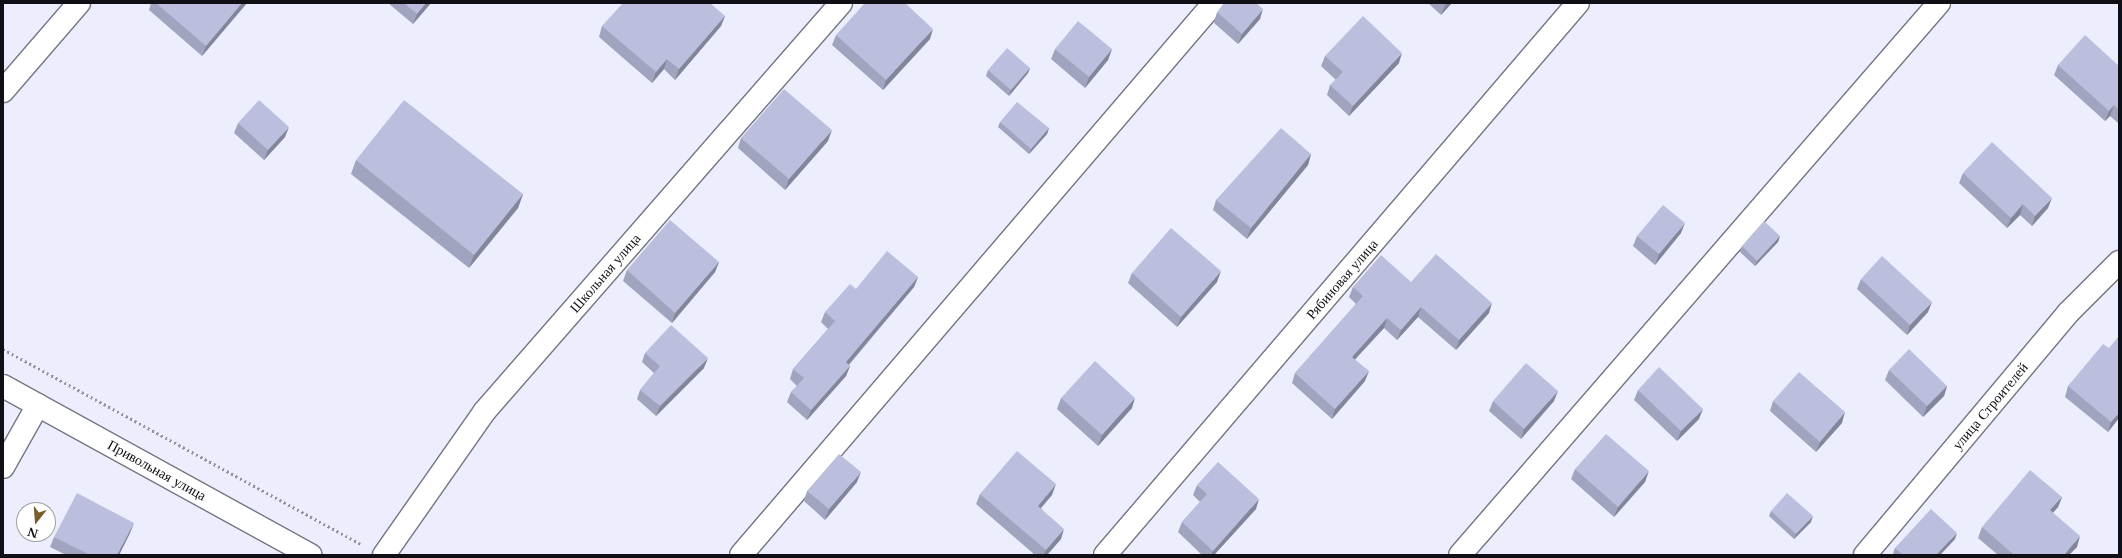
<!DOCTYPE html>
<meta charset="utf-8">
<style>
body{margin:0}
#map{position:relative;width:2122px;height:558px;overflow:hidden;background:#eceefe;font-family:"Libre Baskerville",serif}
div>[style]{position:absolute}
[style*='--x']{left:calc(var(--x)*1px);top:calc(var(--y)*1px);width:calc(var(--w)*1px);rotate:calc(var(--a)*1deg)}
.path>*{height:2.5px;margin-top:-1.25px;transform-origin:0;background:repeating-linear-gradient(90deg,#91929e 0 2px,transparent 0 5px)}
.roads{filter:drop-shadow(1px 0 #747684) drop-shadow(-1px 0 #747684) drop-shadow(0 1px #747684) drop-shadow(0 -1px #747684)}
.minor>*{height:22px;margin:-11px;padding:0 11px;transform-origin:11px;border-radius:11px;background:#fff}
.wall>*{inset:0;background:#a1a4be}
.shaded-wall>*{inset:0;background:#83869b}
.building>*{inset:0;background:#bbbfdd}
span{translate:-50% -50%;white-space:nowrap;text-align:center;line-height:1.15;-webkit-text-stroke:3.5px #fff;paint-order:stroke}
.street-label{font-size:14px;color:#0f0f15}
.frame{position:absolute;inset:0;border:4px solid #0f0f15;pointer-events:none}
.north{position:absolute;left:16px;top:502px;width:40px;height:40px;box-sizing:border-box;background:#fff;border:1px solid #9f9fa1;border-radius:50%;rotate:197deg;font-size:11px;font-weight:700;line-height:16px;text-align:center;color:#0f0f15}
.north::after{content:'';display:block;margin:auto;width:14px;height:18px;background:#765e2f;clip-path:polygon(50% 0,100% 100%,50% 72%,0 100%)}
</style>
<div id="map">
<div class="path">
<div style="--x:3;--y:349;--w:407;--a:28.6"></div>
</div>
<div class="roads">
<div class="minor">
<div style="--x:3;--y:91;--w:116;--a:-49.2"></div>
<div style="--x:3;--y:386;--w:351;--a:28.8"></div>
<div style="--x:3;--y:467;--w:71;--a:-60.6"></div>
<div style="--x:384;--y:555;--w:174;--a:-55"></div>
<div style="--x:484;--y:412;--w:543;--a:-48.88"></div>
<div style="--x:741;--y:555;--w:727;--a:-49.41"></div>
<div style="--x:1105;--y:555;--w:727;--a:-49.41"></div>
<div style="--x:1460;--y:555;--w:731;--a:-49.05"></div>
<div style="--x:1865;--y:555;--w:316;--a:-50"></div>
<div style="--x:2068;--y:313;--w:72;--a:-45"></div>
</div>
</div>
<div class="wall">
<div style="clip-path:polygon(151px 3px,247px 3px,202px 56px,149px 10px)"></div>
<div style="clip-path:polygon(388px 3px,431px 3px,413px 24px)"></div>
<div style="clip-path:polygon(1428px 3px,1452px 3px,1441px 15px)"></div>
<div style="clip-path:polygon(1217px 12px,1260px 19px,1238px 44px,1214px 23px)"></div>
<div style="clip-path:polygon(725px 16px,721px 26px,675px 80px,664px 69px,652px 83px,599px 37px,602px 26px)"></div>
<div style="clip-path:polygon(836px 35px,930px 39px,883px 90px,832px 45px)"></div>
<div style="clip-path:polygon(1055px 49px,1112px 49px,1108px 60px,1085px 88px,1051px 59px)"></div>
<div style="clip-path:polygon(1325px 56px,1399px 63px,1349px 116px,1327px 95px,1330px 85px,1336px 80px,1321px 66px)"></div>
<div style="clip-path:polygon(2058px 65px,2119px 66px,2119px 122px,2118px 123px,2110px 116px,2105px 121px,2054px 75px)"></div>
<div style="clip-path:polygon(1030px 68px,1028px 73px,1009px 96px,986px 76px,988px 70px)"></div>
<div style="clip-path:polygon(1000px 122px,1049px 128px,1047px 134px,1029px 154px,998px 127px)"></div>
<div style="clip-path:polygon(238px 123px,285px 137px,264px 160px,234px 133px)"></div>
<div style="clip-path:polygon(741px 138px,828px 141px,785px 190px,738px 148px)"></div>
<div style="clip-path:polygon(1311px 154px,1308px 165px,1247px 239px,1213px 210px,1216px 200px)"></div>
<div style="clip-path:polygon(356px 160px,523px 194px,518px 208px,469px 268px,351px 174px)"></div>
<div style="clip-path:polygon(1963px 173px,2048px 208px,2032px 226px,2020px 215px,2007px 228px,1959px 183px)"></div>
<div style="clip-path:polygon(1681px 233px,1655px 265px,1633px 246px,1637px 236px)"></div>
<div style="clip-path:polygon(1780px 236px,1778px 242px,1755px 266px,1740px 252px,1742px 246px)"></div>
<div style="clip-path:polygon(719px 262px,715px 272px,672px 323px,623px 281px,627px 270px)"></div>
<div style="clip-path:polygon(1132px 273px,1217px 282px,1177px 327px,1128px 283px)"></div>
<div style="clip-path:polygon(918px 277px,914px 287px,849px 365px,850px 366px,846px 376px,807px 420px,787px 402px,791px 392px,797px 386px,790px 379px,793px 369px,828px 329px,821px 322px,825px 312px,856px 289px)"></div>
<div style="clip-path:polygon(1861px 279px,1928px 312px,1907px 335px,1857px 289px)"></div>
<div style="clip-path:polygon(1411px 282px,1489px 313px,1456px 350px,1418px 317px,1397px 340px,1384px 328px,1355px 359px,1365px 381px,1332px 419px,1292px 383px,1295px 373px,1356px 304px,1349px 297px,1353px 287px)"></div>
<div style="clip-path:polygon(2109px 348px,2119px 418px,2108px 432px,2065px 397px,2068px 386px)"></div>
<div style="clip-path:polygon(645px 353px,704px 368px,656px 416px,637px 399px,640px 390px,654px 373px,642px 362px)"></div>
<div style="clip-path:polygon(1889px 370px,1947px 386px,1944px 396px,1923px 417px,1885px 380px)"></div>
<div style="clip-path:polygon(1638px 390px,1699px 419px,1677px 441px,1634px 400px)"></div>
<div style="clip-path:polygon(1061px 398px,1132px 408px,1098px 446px,1057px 409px)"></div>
<div style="clip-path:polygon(1493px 401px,1554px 401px,1521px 439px,1489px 411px)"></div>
<div style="clip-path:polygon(1773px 401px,1842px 423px,1816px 452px,1770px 411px)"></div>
<div style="clip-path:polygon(1575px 469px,1645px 482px,1614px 517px,1571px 479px)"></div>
<div style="clip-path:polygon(857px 482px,825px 520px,804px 501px,807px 491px)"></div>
<div style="clip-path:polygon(1197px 485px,1256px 509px,1214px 555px,1202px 555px,1178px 532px,1182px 522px,1200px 502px,1193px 495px)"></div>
<div style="clip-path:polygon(980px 494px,1052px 495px,1041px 508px,1061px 539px,1047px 555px,1035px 555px,976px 504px)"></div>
<div style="clip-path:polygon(2062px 497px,2058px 507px,2053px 513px,2077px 547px,2069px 555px,1998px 555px,1978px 538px,1982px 527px)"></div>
<div style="clip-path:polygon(1771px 511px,1811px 522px,1794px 539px,1769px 516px)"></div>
<div style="clip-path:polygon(134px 523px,130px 533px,119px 555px,66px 555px,50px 547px,54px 537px)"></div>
<div style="clip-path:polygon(1955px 539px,1940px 555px,1895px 555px,1893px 553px,1895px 548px)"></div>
</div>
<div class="shaded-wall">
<div style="clip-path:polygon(242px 3px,247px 3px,202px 56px,206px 46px)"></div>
<div style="clip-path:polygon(426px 3px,431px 3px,413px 24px,417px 14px)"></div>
<div style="clip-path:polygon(1447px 3px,1452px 3px,1441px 15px,1445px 5px)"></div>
<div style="clip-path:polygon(1263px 9px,1260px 19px,1238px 44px,1242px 34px)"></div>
<div style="clip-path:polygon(725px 16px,721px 26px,675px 80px,679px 69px)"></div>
<div style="clip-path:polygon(933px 29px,930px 39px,883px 90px,886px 80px)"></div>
<div style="clip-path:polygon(1112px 49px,1108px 60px,1085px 88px,1089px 77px)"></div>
<div style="clip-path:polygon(1402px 53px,1399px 63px,1349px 116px,1353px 106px)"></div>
<div style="clip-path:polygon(667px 59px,664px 69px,652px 83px,656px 72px)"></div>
<div style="clip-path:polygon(1030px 68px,1028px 73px,1009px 96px,1011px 90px)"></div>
<div style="clip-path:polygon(2114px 105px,2110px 116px,2105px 121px,2109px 111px)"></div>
<div style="clip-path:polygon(289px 127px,285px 137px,264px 160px,268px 150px)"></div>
<div style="clip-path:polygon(1049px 128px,1047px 134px,1029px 154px,1031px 149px)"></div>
<div style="clip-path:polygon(832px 130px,828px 141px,785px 190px,789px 179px)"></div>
<div style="clip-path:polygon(1311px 154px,1308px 165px,1247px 239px,1251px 228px)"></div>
<div style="clip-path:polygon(523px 194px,518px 208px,469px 268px,474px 255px)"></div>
<div style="clip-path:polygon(2052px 198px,2048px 208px,2032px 226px,2035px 216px)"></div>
<div style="clip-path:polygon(2023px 204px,2020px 215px,2007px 228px,2011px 218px)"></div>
<div style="clip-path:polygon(1685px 223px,1681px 233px,1655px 265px,1659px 254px)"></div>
<div style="clip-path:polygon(1780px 236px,1778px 242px,1755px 266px,1757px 261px)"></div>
<div style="clip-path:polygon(719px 262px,715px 272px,672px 323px,675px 313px)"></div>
<div style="clip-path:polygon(1221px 271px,1217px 282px,1177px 327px,1181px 317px)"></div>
<div style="clip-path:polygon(918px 277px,914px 287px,842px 372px,846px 362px)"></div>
<div style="clip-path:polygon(1932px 302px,1928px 312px,1907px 335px,1910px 325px)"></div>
<div style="clip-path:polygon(1492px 303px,1489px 313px,1456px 350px,1459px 340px)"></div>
<div style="clip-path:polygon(1421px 307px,1418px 317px,1397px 340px,1401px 330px)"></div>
<div style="clip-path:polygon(1387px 318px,1384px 328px,1349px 366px,1352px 357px)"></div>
<div style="clip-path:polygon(708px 358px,704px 368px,656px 416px,660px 406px)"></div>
<div style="clip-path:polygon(850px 366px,846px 376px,807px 420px,811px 410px)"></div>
<div style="clip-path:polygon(1369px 371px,1365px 381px,1332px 419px,1335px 409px)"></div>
<div style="clip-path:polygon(1947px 386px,1944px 396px,1923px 417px,1927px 406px)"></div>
<div style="clip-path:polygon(1558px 391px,1554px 401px,1521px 439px,1524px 429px)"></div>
<div style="clip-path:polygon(1135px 398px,1132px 408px,1098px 446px,1102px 435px)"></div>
<div style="clip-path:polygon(1703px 409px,1699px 419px,1677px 441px,1681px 431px)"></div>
<div style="clip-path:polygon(1845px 412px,1842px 423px,1816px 452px,1820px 442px)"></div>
<div style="clip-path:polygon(2119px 413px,2119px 418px,2108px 432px,2111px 422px)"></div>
<div style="clip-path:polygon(1649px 471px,1645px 482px,1614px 517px,1618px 507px)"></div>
<div style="clip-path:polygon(861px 472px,857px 482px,825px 520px,829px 509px)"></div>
<div style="clip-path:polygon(1056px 484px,1052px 495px,1034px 516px,1038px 506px)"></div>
<div style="clip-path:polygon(2062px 497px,2058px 507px,2046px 520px,2050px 510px)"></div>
<div style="clip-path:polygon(1259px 499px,1256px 509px,1214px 555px,1211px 555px,1213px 551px)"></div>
<div style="clip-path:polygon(1813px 516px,1811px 522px,1794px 539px,1796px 534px)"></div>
<div style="clip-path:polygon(134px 523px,130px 533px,119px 555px,117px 555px)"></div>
<div style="clip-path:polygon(1064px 529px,1061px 539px,1047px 555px,1044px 555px,1046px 550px)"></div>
<div style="clip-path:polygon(1957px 533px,1955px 539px,1940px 555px,1936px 555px)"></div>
<div style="clip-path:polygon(2080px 536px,2077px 547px,2069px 555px,2064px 555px)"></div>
</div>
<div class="building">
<div style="clip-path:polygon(156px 3px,242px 3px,206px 46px)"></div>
<div style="clip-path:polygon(404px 3px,426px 3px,417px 14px)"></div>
<div style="clip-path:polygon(623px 3px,710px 3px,725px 16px,679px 69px,667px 59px,656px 72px,602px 26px)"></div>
<div style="clip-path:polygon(865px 3px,905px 3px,933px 29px,886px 80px,836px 35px)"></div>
<div style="clip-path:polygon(1224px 3px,1256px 3px,1263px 9px,1242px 34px,1217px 12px)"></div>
<div style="clip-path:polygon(1363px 16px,1402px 53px,1353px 106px,1330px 85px,1343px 72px,1325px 56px)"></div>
<div style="clip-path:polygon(1078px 21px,1112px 49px,1089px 77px,1055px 49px)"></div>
<div style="clip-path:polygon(2085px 35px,2119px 66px,2119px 110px,2114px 105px,2109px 111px,2058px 65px)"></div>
<div style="clip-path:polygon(1007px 48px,1030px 68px,1011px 90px,988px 70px)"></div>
<div style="clip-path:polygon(784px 89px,832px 130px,789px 179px,741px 138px)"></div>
<div style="clip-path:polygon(259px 100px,289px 127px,268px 150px,238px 123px)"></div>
<div style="clip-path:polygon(404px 100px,523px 194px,474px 255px,356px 160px)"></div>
<div style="clip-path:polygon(1017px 102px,1049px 128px,1031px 149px,1000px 122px)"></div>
<div style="clip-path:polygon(1281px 128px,1311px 154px,1251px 228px,1216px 200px)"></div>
<div style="clip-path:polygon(1992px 142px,2052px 198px,2035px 216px,2023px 204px,2011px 218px,1963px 173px)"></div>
<div style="clip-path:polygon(1663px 205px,1685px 223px,1659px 254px,1637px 236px)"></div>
<div style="clip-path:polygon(670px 220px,719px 262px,675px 313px,627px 270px)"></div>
<div style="clip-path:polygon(1764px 221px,1780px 236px,1757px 261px,1742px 246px)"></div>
<div style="clip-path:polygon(1171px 228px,1221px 271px,1181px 317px,1132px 273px)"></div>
<div style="clip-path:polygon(887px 251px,918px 277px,846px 362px,850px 366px,811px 410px,791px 392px,804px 378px,793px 369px,835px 321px,825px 312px,850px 284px,856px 289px)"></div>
<div style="clip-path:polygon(1436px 254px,1492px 303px,1459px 340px,1421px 307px,1401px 330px,1387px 318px,1352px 357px,1369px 371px,1335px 409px,1295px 373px,1363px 296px,1353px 287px,1381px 255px,1411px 282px)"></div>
<div style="clip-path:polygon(1882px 256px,1932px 302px,1910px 325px,1861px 279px)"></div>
<div style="clip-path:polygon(671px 325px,708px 358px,660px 406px,640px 390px,660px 366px,645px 353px)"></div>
<div style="clip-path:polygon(2119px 336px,2119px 413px,2111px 422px,2068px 386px,2103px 344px,2109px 348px)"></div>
<div style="clip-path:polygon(1909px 349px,1947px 386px,1927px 406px,1889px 370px)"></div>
<div style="clip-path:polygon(1095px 361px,1135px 398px,1102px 435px,1061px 398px)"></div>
<div style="clip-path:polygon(1526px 363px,1558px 391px,1524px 429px,1493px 401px)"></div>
<div style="clip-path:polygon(1659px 367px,1703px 409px,1681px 431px,1638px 390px)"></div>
<div style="clip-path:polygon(1799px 372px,1845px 412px,1820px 442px,1773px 401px)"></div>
<div style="clip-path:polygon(1606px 434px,1649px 471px,1618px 507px,1575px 469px)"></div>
<div style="clip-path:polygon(1017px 451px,1056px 484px,1038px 506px,1064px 529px,1046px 550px,980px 494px)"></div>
<div style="clip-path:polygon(839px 454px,861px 472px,829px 509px,807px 491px)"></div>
<div style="clip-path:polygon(1218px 462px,1259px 499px,1213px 551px,1182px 522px,1207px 494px,1197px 485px)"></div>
<div style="clip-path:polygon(2030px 470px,2062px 497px,2050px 510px,2080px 536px,2064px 555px,2014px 555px,1982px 527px)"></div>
<div style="clip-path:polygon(77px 493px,134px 523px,117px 555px,90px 555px,54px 537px)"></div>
<div style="clip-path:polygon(1787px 493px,1813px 516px,1796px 534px,1771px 511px)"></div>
<div style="clip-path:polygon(1931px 509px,1957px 533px,1936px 555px,1903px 555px,1895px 548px)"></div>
</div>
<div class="street-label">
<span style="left:605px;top:273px;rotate:-49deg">Школьная улица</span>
<span style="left:1342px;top:279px;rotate:-49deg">Рябиновая улица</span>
<span style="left:1990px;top:406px;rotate:-50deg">улица Строителей</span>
<span style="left:157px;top:470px;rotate:29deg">Привольная улица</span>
</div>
<div class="frame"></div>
<div class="north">N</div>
</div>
